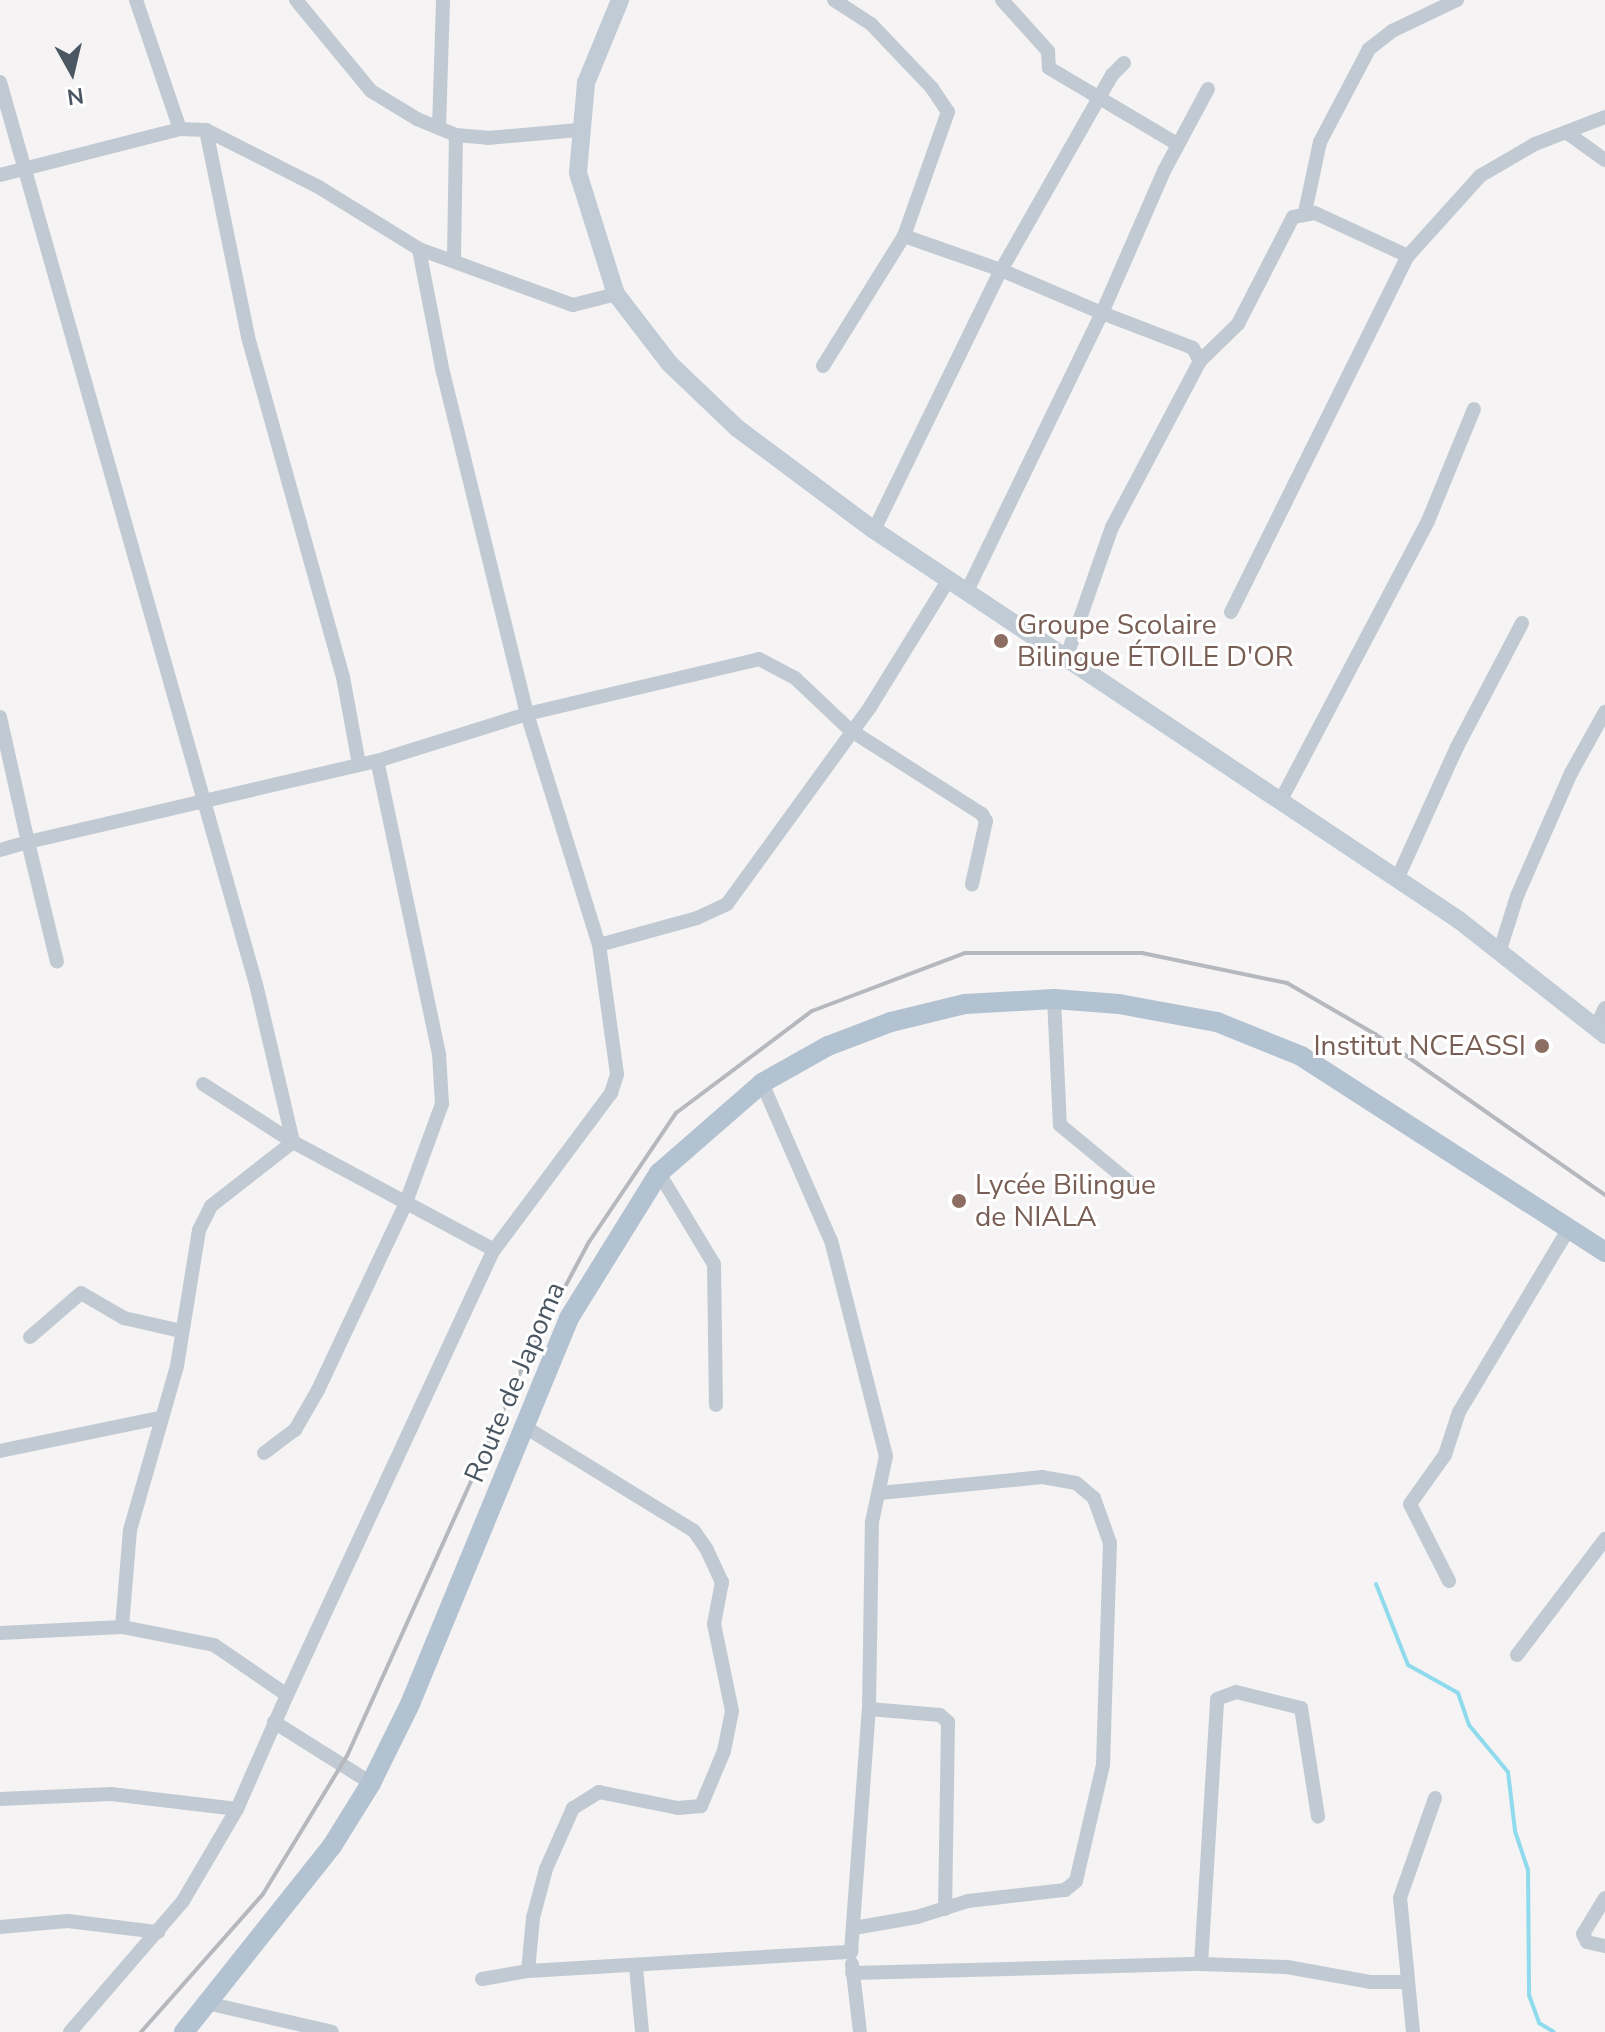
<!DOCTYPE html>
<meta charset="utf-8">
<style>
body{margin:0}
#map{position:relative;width:1605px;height:2032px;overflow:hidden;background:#f5f3f3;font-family:"Nunito Sans",sans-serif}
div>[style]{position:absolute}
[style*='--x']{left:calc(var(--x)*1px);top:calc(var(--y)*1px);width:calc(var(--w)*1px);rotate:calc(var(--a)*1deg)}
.stream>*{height:4px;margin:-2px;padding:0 2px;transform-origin:2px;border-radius:2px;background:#90daee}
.street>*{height:14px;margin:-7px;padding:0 7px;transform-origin:7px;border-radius:7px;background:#c1cad2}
.secondary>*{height:18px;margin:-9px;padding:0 9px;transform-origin:9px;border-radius:9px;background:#c1cbd6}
.primary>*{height:20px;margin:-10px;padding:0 10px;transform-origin:10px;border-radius:10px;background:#b3c2d1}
.rail>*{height:4px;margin:-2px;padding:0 2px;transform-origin:2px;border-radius:2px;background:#b5b8bd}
.dots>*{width:22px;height:22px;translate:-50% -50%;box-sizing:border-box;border:4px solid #fff;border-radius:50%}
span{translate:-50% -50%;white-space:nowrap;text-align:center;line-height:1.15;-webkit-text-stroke:6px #fff;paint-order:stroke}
.education-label{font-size:28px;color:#785e54}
.left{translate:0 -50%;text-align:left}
.right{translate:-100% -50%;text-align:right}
.street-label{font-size:28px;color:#4a5661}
.north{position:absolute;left:32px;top:32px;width:80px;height:80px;-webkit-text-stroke:6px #fff;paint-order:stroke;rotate:172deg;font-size:22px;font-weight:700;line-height:32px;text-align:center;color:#4a5661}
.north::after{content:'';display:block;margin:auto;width:28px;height:36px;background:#4a5661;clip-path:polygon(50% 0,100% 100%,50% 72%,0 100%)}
</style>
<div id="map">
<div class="stream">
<div style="--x:1376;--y:1584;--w:87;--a:68.4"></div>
<div style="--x:1408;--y:1665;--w:57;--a:29.2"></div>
<div style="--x:1458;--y:1693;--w:34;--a:71"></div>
<div style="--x:1469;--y:1725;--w:61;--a:50.3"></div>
<div style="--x:1508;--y:1772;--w:59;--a:83.2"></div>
<div style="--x:1515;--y:1831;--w:41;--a:71.6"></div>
<div style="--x:1528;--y:1870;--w:125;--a:89.5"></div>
<div style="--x:1529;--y:1995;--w:30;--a:70"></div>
<div style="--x:1539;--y:2023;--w:17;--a:31"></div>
</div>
<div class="street">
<div style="--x:136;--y:0;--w:136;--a:71.2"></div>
<div style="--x:296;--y:0;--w:118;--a:50.5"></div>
<div style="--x:371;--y:91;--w:54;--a:31.3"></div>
<div style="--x:417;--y:119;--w:42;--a:22.3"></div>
<div style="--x:456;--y:135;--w:32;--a:5"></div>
<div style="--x:488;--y:138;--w:91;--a:-5"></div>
<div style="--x:1002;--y:0;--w:69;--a:48"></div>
<div style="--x:1048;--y:51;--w:17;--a:87"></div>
<div style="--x:1049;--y:68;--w:149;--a:30.7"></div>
<div style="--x:1124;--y:63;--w:17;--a:135"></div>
<div style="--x:1112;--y:75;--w:224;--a:119.6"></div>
<div style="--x:1001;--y:270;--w:110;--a:23.1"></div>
<div style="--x:1102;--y:313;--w:155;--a:-66.4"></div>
<div style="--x:1164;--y:171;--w:93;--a:-61.8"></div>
<div style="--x:0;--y:82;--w:938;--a:74.16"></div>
<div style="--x:256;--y:984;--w:162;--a:76.8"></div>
<div style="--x:293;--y:1142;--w:228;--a:28.2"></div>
<div style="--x:439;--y:128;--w:128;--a:-88.2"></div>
<div style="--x:206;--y:130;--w:211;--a:78.5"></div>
<div style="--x:248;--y:337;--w:353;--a:74.4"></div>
<div style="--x:343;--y:677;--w:88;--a:79.6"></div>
<div style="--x:1566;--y:132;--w:48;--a:35.7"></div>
<div style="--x:0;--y:175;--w:186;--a:-14.3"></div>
<div style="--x:180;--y:129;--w:26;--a:2"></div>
<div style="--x:206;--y:130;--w:124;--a:26.8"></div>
<div style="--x:317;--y:186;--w:120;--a:31.7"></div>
<div style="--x:419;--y:249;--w:164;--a:20"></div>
<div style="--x:573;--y:305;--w:44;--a:-14.3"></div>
<div style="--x:1305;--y:212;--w:72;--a:-77.9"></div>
<div style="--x:1320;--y:142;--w:105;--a:-62.2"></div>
<div style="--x:1369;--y:49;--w:29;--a:-38"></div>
<div style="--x:1392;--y:31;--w:72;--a:-25.5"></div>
<div style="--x:454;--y:259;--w:124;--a:-89.1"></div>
<div style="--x:1200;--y:361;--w:53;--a:-44.2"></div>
<div style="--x:1238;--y:324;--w:120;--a:-62.8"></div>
<div style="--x:1293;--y:217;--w:22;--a:-10"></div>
<div style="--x:1315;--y:213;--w:102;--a:24.8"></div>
<div style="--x:823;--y:366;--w:153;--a:-58.1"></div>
<div style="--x:904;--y:236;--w:132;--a:-70.5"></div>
<div style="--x:948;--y:112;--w:29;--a:-124"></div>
<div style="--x:932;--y:88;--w:88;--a:-133.6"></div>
<div style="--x:871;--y:24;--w:44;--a:-147"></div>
<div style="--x:874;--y:530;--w:289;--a:-64"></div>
<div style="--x:1001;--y:270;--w:103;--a:-160.7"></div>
<div style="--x:967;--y:591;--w:309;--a:-64.1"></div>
<div style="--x:1102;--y:313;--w:97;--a:21"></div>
<div style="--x:1193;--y:348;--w:15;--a:62"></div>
<div style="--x:1200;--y:361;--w:188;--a:117.9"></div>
<div style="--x:1112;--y:527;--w:142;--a:109.3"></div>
<div style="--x:1231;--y:612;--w:398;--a:-63.6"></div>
<div style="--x:1408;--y:256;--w:108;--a:-48"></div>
<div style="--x:1480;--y:176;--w:64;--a:-30.2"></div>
<div style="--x:1535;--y:144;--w:75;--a:-21.1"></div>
<div style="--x:0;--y:717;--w:128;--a:77.4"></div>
<div style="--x:28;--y:842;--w:358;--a:-13.1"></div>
<div style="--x:377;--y:761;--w:157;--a:-17.4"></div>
<div style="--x:527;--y:714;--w:238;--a:-13.3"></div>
<div style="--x:759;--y:659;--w:41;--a:27.8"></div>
<div style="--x:795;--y:678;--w:76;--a:43.4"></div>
<div style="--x:850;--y:730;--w:156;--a:32.5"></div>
<div style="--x:982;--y:814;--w:8;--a:60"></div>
<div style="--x:986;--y:821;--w:65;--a:102.5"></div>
<div style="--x:1282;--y:798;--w:313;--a:-62.2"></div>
<div style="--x:1428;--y:521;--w:121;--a:-67.7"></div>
<div style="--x:0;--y:850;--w:29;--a:-16"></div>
<div style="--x:28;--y:842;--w:123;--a:76.4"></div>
<div style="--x:1398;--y:877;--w:143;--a:-65.6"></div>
<div style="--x:1457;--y:747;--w:140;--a:-62.3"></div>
<div style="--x:599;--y:945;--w:102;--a:-15.4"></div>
<div style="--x:697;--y:918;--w:33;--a:-25"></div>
<div style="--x:727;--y:904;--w:243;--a:-54"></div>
<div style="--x:870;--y:707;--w:150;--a:-58.3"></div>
<div style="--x:1500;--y:950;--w:57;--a:-72.5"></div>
<div style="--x:1517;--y:896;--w:134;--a:-66.3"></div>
<div style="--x:1571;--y:773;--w:70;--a:-60.9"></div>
<div style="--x:1054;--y:999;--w:126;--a:87.3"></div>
<div style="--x:1060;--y:1125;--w:89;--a:39.6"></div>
<div style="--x:1596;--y:1027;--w:21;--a:-65"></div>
<div style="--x:659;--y:1173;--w:106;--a:58.9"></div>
<div style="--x:714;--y:1264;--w:141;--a:89.2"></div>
<div style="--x:30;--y:1337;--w:67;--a:-40.8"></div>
<div style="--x:81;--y:1293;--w:50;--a:30.2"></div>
<div style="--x:124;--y:1318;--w:58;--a:12.8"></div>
<div style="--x:525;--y:1427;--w:198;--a:31.6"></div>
<div style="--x:694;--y:1531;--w:21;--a:55"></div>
<div style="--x:706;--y:1548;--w:38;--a:65"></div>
<div style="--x:722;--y:1582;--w:43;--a:100.8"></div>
<div style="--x:714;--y:1624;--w:89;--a:78.3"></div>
<div style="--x:732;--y:1711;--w:41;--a:101.3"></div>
<div style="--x:724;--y:1751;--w:60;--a:112.7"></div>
<div style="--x:701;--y:1806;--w:23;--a:175"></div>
<div style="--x:678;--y:1808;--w:81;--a:-168.6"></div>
<div style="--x:599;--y:1792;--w:31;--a:148"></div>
<div style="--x:573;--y:1808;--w:67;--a:113.9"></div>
<div style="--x:546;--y:1869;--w:51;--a:104.9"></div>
<div style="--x:533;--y:1918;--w:53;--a:95.4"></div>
<div style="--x:0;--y:1451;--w:162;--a:-11.7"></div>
<div style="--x:264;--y:1453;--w:39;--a:-37"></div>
<div style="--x:295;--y:1430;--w:46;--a:-60.1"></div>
<div style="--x:318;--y:1390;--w:204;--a:-64.8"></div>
<div style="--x:405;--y:1205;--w:108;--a:-69.9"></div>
<div style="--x:442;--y:1104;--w:50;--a:-93.4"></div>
<div style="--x:439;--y:1054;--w:299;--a:-101.9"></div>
<div style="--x:1449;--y:1581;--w:86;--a:-116.9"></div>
<div style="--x:1410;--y:1504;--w:60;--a:-54.5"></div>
<div style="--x:1445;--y:1455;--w:45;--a:-72"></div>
<div style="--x:1459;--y:1412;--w:214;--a:-59.1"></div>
<div style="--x:0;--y:1633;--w:122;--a:-2.8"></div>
<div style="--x:122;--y:1627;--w:97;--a:-85.3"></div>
<div style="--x:130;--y:1530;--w:171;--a:-74"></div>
<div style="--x:177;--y:1366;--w:138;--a:-80.8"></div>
<div style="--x:199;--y:1230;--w:27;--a:-63"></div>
<div style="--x:211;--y:1206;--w:104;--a:-38"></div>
<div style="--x:293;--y:1142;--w:107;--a:-147.2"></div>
<div style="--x:1517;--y:1655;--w:146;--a:-52.8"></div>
<div style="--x:287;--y:1695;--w:491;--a:-65.1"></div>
<div style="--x:494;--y:1250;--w:196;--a:-53.3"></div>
<div style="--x:611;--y:1093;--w:20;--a:-72"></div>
<div style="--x:617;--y:1074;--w:130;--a:-97.9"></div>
<div style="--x:599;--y:945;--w:242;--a:-107.3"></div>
<div style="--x:527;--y:714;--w:351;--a:-103.8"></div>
<div style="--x:443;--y:373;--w:126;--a:-101"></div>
<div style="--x:869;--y:1709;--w:71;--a:4.8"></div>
<div style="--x:940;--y:1715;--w:11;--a:41"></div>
<div style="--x:948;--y:1722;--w:187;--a:90.9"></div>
<div style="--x:274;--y:1722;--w:115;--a:32.2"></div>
<div style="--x:0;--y:1799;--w:111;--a:-2.6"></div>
<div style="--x:111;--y:1794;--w:127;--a:6.8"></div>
<div style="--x:1605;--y:1898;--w:42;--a:121.4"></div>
<div style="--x:1583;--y:1934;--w:9;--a:63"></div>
<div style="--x:1587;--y:1942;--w:18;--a:13"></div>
<div style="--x:0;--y:1927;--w:68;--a:-5"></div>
<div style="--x:68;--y:1921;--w:91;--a:7"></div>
<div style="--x:854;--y:1928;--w:64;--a:-9.9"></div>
<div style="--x:917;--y:1917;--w:53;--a:-17.4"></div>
<div style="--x:968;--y:1901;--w:98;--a:-6.5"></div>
<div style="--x:1065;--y:1890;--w:14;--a:-39"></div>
<div style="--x:1076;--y:1881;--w:119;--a:-76.9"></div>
<div style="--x:1103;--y:1765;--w:222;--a:-88.2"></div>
<div style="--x:1110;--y:1543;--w:48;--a:-109.6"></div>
<div style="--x:1094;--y:1498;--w:23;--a:-140"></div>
<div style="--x:1076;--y:1483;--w:34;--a:-170"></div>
<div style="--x:1043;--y:1477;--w:164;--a:174.4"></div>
<div style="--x:852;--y:1964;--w:68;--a:83.3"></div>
<div style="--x:1201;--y:1964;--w:265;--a:-86.5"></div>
<div style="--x:1217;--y:1699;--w:20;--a:-20"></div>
<div style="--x:1236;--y:1692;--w:67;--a:13.8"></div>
<div style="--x:1301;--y:1708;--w:110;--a:81.1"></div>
<div style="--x:636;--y:1967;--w:65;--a:84.7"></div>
<div style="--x:852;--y:1973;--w:349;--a:-1.5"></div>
<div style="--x:1201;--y:1964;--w:86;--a:2"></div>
<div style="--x:1287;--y:1967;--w:84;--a:10.2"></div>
<div style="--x:1370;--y:1982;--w:36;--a:0"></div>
<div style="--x:482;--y:1979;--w:47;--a:-9.9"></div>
<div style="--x:528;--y:1971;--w:324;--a:-3.4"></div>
<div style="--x:851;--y:1952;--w:244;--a:-85.8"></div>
<div style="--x:869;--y:1709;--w:187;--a:-89.1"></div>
<div style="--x:872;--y:1522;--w:67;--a:-78"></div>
<div style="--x:886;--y:1456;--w:222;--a:-104.3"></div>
<div style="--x:831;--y:1241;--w:172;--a:-113.6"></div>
<div style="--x:211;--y:2004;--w:124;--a:13"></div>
<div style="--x:70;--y:2032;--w:173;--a:-49.2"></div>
<div style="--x:183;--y:1901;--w:107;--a:-59.6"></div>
<div style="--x:237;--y:1809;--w:124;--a:-66.3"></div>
<div style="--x:287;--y:1695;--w:88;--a:-145.6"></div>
<div style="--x:214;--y:1645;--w:94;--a:-168.9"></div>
<div style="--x:1413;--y:2032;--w:135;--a:-95.5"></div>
<div style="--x:1400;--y:1898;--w:106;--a:-70.7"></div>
</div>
<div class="secondary">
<div style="--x:620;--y:0;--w:90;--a:112.3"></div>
<div style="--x:586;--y:83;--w:90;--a:95.1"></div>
<div style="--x:578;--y:173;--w:127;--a:72.6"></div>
<div style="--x:616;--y:294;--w:88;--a:52.4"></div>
<div style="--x:670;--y:364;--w:93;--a:43.7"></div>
<div style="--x:737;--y:428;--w:171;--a:36.7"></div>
<div style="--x:874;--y:530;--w:703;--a:33.69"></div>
<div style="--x:1459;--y:920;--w:186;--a:38.2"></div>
</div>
<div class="primary">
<div style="--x:184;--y:2032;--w:238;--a:-51.5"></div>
<div style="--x:332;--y:1846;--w:74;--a:-58.2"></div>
<div style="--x:371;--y:1783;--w:88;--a:-63.7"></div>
<div style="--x:410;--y:1704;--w:417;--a:-67.6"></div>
<div style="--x:569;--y:1318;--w:171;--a:-58.2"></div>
<div style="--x:659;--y:1173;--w:137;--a:-41.1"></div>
<div style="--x:762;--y:1083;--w:76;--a:-29.3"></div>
<div style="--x:828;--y:1046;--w:67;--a:-20.9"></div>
<div style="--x:891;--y:1022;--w:76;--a:-13.7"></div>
<div style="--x:965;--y:1004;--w:89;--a:-3.2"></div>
<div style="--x:1054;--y:999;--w:65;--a:4.4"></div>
<div style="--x:1119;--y:1004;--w:100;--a:10.4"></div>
<div style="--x:1217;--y:1022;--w:91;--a:22"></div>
<div style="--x:1301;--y:1056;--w:362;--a:32.8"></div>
</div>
<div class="rail">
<div style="--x:141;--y:2032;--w:184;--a:-48.5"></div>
<div style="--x:263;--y:1894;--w:162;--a:-58.7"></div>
<div style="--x:347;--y:1756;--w:430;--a:-65.7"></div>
<div style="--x:524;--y:1364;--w:138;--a:-62"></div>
<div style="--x:589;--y:1242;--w:156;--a:-56"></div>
<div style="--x:676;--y:1113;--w:170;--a:-36.9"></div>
<div style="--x:812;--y:1011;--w:164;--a:-20.8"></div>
<div style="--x:965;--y:953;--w:177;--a:0"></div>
<div style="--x:1142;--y:953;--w:148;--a:11.7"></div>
<div style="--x:1287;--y:983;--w:102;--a:30.1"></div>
<div style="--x:1375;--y:1034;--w:281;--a:35"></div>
</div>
<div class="dots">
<div style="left:1001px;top:641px;background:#8d6e63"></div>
<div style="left:1542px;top:1046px;background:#8d6e63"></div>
<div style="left:959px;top:1201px;background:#8d6e63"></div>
</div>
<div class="education-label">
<span class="left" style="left:1017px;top:641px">Groupe Scolaire<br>Bilingue ÉTOILE D'OR</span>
<span class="right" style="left:1526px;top:1046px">Institut NCEASSI</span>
<span class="left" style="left:975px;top:1201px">Lycée Bilingue<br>de NIALA</span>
</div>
<div class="street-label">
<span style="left:515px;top:1382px;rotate:-67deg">Route de Japoma</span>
</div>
<div class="north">N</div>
</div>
